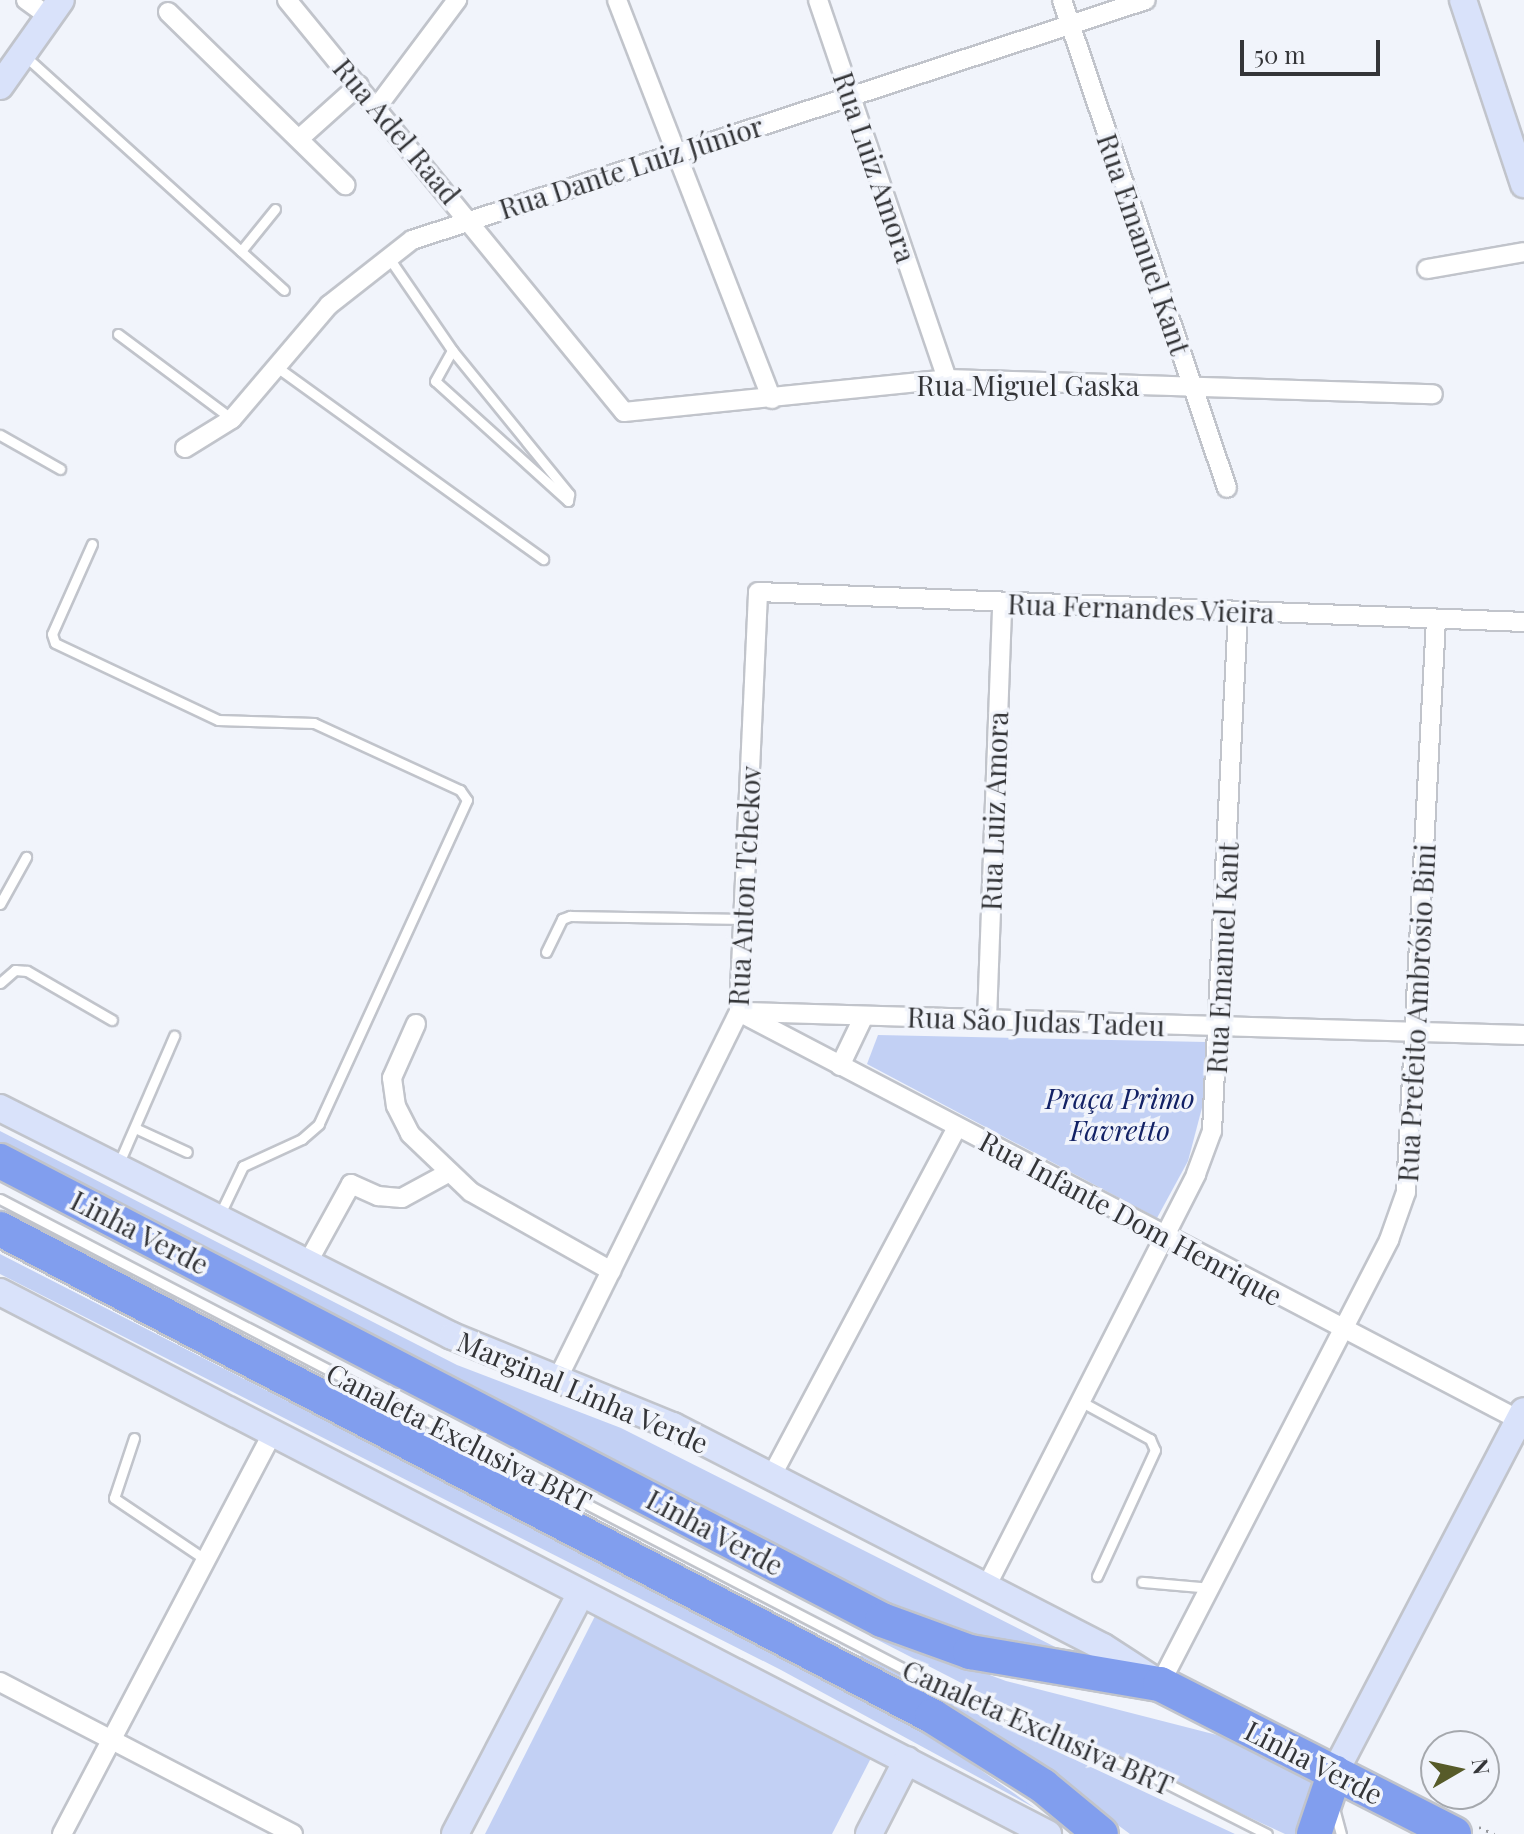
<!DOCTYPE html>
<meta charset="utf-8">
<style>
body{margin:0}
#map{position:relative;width:1524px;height:1834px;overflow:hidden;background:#f1f4fb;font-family:"Playfair Display",serif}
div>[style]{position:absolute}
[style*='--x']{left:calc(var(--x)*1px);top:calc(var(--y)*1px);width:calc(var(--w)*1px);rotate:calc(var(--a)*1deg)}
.green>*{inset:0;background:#c2d0f4}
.path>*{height:3px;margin-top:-1.5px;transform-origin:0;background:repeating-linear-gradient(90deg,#96989d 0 2px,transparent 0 8px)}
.roads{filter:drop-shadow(2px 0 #c1c4cb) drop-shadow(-2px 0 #c1c4cb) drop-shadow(0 2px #c1c4cb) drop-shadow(0 -2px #c1c4cb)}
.lane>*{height:9px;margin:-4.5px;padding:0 4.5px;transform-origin:4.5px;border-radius:4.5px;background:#fff}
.street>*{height:18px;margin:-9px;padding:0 9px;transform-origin:9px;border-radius:9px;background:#fff}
.secondary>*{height:26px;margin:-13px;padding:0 13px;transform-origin:13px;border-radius:13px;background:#d9e2fa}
.highway>*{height:34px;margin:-17px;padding:0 17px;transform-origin:17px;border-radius:17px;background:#819eee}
span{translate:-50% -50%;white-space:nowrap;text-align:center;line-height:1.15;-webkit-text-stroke:7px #f1f4fb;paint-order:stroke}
.street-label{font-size:28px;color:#343538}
.park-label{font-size:28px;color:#132265;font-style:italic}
.north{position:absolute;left:1420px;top:1730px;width:80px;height:80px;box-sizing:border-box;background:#f1f4fb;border:2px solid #a5a8ad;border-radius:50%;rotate:81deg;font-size:22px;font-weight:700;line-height:32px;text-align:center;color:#343538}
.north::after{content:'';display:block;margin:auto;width:28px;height:36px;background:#575b29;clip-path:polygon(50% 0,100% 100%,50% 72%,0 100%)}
.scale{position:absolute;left:1240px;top:40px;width:140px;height:36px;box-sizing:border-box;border:4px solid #343538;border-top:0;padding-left:10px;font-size:24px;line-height:28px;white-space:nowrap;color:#343538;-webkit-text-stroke:6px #f1f4fb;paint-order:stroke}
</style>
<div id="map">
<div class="green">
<div style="clip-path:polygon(878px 1035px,1206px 1042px,1203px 1104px,1188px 1161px,1157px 1218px,867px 1064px)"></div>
<div style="clip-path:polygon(0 1131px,457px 1365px,621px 1428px,1097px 1668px,1005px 1648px,890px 1606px,0 1149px)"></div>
<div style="clip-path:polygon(0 1254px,828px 1678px,932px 1736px,1035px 1808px,781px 1670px,0 1274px)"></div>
<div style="clip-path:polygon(595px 1616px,871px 1758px,832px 1834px,485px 1834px)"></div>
<div style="clip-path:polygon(873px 1632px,1006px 1681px,1217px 1735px,1316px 1780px,1300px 1834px,1285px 1834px,977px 1691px,870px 1636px)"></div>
<div style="clip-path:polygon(861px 1655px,979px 1715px,1235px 1834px,1130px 1834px,997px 1736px,858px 1661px)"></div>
</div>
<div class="path">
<div style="--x:1479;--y:1827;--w:17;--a:25"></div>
</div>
<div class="roads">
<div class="lane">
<div style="--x:25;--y:56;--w:349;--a:42.1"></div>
<div style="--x:241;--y:251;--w:54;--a:-51"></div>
<div style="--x:389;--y:258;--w:112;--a:55.6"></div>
<div style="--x:452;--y:350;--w:186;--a:50.9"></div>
<div style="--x:569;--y:494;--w:7;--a:98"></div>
<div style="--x:568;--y:501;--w:179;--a:-137.9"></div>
<div style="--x:435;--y:381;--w:35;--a:-61"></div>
<div style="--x:118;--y:334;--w:142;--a:36.7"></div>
<div style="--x:274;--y:365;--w:332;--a:35.8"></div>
<div style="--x:0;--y:435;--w:69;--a:29.5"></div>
<div style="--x:92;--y:544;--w:98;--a:114"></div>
<div style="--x:52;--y:634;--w:9;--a:72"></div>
<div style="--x:55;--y:643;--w:180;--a:25.3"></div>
<div style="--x:218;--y:720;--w:96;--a:1.8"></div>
<div style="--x:314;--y:723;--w:161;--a:24.7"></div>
<div style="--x:460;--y:790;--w:12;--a:55"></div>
<div style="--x:467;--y:800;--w:356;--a:114.6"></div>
<div style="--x:319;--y:1124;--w:23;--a:139"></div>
<div style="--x:302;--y:1139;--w:65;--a:155.4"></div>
<div style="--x:243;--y:1166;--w:53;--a:115.6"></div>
<div style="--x:0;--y:904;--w:54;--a:-61"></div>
<div style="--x:546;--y:952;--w:37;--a:-64"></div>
<div style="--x:562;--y:919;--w:9;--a:-21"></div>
<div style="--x:570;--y:916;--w:175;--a:1"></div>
<div style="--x:0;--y:983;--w:20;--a:-41"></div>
<div style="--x:15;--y:970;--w:12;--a:5"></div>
<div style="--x:27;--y:971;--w:98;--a:30"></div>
<div style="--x:135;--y:1128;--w:57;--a:24.8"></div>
<div style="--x:118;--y:1165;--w:141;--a:-66.5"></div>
<div style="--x:0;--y:1199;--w:1045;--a:27.47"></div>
<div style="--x:927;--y:1681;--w:260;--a:23.1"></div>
<div style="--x:1166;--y:1783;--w:113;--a:26.8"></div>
<div style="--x:1080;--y:1401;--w:80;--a:28.5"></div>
<div style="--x:1150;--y:1439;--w:12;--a:66"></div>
<div style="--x:1155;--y:1450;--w:139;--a:114.7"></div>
<div style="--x:134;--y:1438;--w:63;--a:108.4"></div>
<div style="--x:114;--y:1498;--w:111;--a:34"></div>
<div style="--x:1142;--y:1582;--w:68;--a:5"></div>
<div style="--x:1335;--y:1812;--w:23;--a:75"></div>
</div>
<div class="street">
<div style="--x:26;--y:0;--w:29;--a:36"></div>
<div style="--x:287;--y:0;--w:532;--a:50.72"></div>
<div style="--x:624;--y:412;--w:325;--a:-5.8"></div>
<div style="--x:947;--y:379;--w:486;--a:1.8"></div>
<div style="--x:617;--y:0;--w:428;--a:68.8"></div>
<div style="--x:818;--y:0;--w:400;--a:71.2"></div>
<div style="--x:1062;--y:0;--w:515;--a:71.32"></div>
<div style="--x:168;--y:12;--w:248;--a:44.3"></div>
<div style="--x:377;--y:107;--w:134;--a:-53.2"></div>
<div style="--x:300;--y:138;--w:79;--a:-41.9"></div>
<div style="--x:1427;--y:269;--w:98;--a:-9.9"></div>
<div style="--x:185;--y:448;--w:55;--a:-31.7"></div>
<div style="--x:232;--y:419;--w:150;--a:-49.6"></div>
<div style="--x:329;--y:305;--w:105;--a:-38.1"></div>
<div style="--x:412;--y:240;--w:772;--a:-18.11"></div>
<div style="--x:739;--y:1012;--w:880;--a:27.61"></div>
<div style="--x:746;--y:1012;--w:778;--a:1.69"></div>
<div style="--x:987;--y:1019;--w:417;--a:-87.9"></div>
<div style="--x:416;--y:1024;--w:59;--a:114"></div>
<div style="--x:392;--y:1078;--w:28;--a:82"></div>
<div style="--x:396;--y:1106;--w:31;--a:63"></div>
<div style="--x:410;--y:1134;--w:84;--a:43.6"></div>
<div style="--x:471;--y:1192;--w:161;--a:29.4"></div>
<div style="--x:840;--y:1066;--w:55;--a:-64.4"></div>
<div style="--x:308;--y:1262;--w:89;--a:-61.1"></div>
<div style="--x:351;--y:1184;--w:30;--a:24"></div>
<div style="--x:378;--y:1196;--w:24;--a:5"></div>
<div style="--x:402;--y:1198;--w:52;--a:-28.5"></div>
<div style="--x:558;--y:1378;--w:408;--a:-63.7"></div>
<div style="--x:739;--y:1012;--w:420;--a:-87.4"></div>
<div style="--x:758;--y:592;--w:767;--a:2.24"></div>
<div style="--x:771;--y:1477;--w:396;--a:-62"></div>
<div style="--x:986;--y:1587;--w:463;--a:-63"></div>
<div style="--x:1196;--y:1174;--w:46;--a:-69.6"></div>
<div style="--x:1212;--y:1131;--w:520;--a:-87.13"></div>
<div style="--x:0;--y:1682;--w:330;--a:27.4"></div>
<div style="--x:1160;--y:1684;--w:500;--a:-62.7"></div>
<div style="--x:1389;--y:1240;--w:51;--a:-70.5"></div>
<div style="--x:1406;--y:1192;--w:574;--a:-87"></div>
<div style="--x:62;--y:1834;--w:452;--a:-62.3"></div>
</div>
<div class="secondary">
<div style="--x:1463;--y:0;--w:194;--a:71.7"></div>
<div style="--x:0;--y:86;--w:105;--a:-54.7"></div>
<div style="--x:0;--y:1108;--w:506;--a:26.77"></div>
<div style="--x:452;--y:1336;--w:239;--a:22.2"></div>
<div style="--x:673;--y:1426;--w:483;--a:27.2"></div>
<div style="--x:1103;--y:1647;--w:61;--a:32.9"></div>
<div style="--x:0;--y:1292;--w:1180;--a:27.35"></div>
<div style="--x:1335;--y:1772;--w:407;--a:-62.4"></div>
<div style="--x:455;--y:1834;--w:272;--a:-62.4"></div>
<div style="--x:869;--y:1834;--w:83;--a:-62.8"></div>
</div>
<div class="highway">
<div style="--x:0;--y:1161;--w:994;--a:27.49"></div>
<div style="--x:882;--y:1620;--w:94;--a:20"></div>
<div style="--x:970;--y:1652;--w:193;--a:9.6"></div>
<div style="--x:1160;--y:1684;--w:330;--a:27"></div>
<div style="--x:0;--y:1229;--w:1052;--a:27.59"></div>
<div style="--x:932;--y:1716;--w:131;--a:32.2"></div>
<div style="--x:1043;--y:1786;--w:75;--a:39.6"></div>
<div style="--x:1314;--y:1834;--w:65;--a:-71.3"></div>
</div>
</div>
<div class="street-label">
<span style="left:397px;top:131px;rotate:50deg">Rua Adel Raad</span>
<span style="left:631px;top:167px;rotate:-18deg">Rua Dante Luiz Júnior</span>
<span style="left:875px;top:167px;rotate:71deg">Rua Luiz Amora</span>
<span style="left:1144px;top:244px;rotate:71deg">Rua Emanuel Kant</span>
<span style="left:1028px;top:385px">Rua Miguel Gaska</span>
<span style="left:1141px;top:608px;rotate:2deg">Rua Fernandes Vieira</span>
<span style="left:994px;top:811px;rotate:-88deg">Rua Luiz Amora</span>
<span style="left:744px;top:886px;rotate:-87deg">Rua Anton Tchekov</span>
<span style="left:1222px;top:958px;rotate:-87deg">Rua Emanuel Kant</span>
<span style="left:1416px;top:1013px;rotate:-87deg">Rua Prefeito Ambrósio Bini</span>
<span style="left:1036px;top:1021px;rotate:2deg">Rua São Judas Tadeu</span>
<span style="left:1131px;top:1218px;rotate:28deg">Rua Infante Dom Henrique</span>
<span style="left:140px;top:1232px;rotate:27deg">Linha Verde</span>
<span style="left:583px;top:1392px;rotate:23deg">Marginal Linha Verde</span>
<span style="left:459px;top:1437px;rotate:27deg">Canaleta Exclusiva BRT</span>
<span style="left:715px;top:1532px;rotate:28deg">Linha Verde</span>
<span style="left:1038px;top:1727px;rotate:24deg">Canaleta Exclusiva BRT</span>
<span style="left:1314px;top:1762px;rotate:27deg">Linha Verde</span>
</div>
<div class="park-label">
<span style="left:1120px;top:1114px">Praça Primo<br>Favretto</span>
</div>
<div class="north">N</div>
<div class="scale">50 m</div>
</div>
